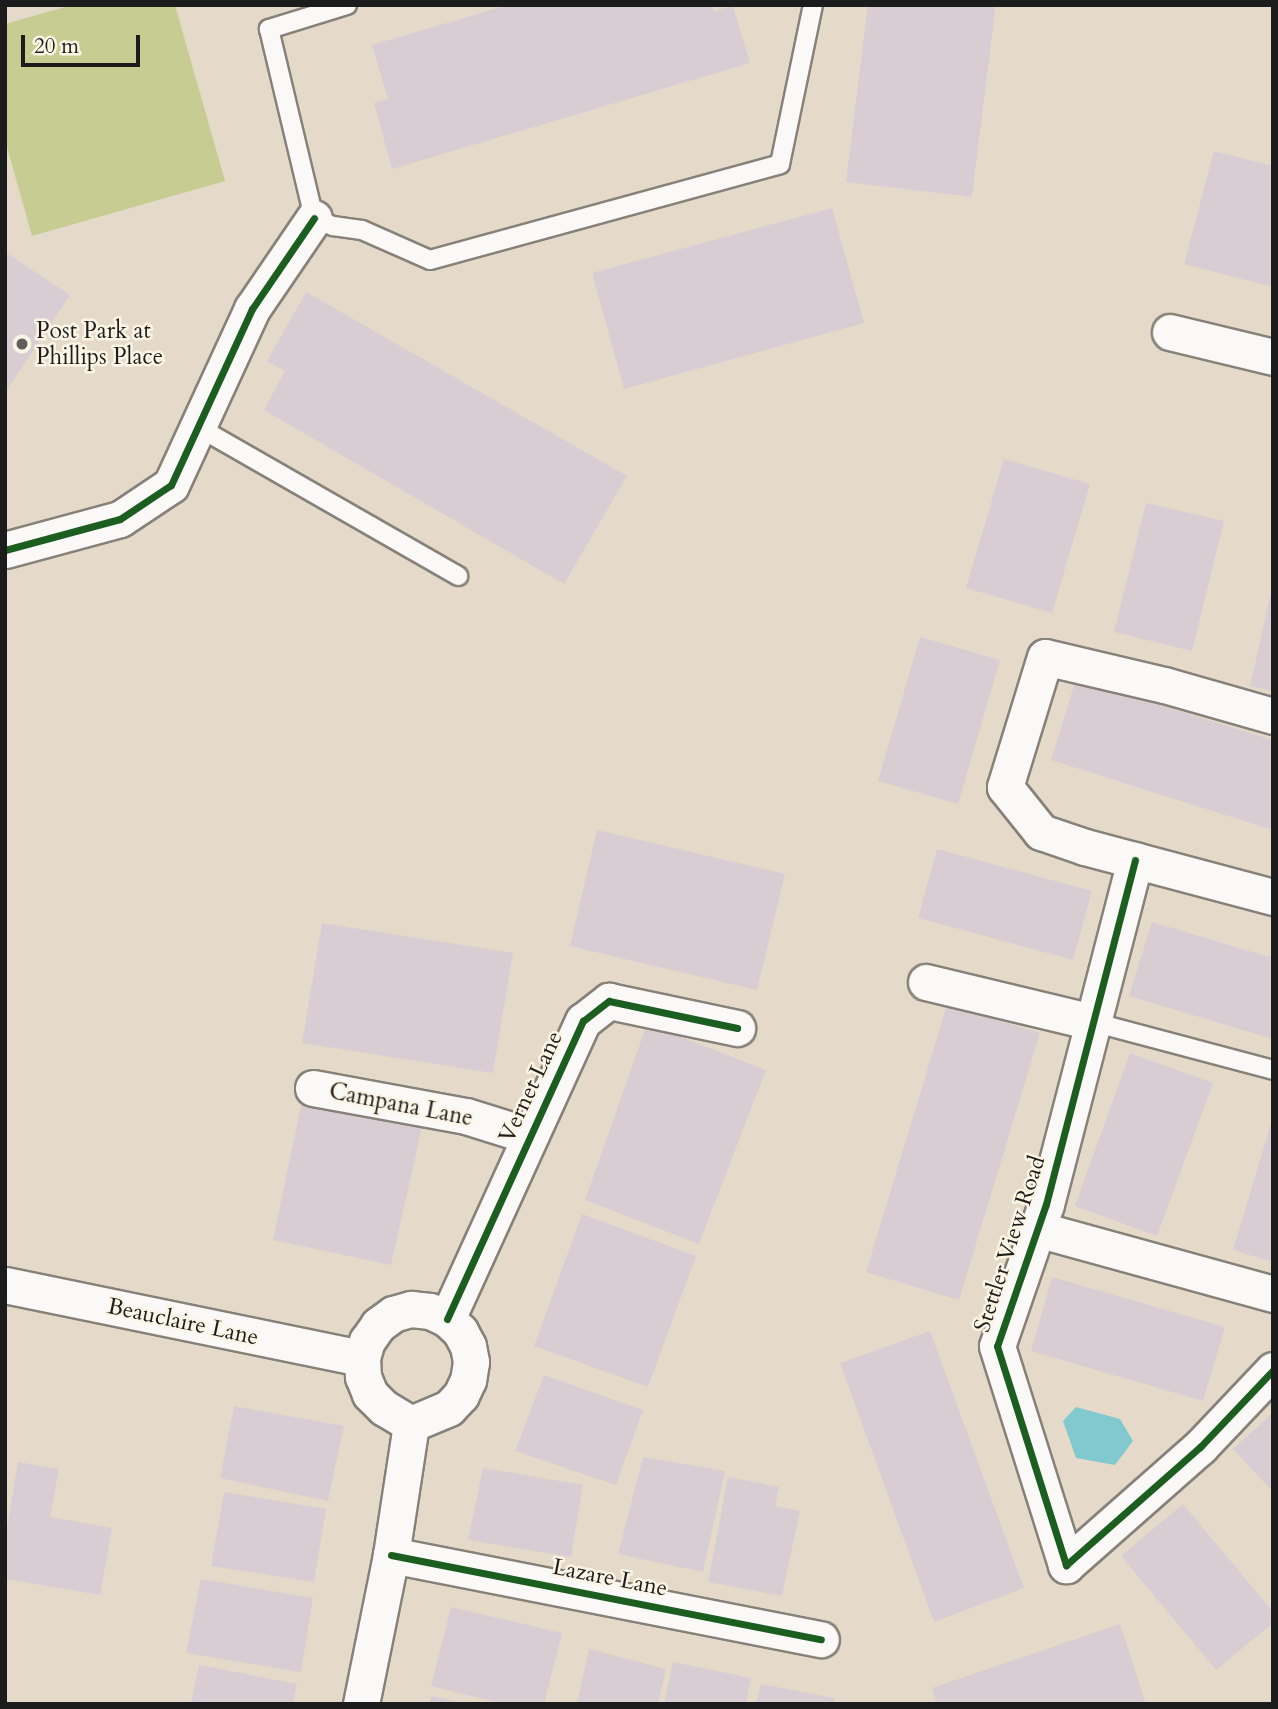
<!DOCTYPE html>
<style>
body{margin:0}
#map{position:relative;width:1278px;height:1709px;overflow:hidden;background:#e5dac9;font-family:Cardo,serif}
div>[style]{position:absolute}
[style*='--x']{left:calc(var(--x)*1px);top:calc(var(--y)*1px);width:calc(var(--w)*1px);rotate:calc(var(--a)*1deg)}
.green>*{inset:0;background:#c6cc92}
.water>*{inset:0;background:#81c9ce}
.building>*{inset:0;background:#d8cdd2}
.roads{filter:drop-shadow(2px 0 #868179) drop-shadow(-2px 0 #868179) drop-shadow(0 2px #868179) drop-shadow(0 -2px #868179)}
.service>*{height:18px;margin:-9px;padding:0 9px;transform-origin:9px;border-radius:9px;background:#fbf9f7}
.minor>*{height:35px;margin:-17.5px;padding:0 17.5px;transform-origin:17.5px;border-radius:17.5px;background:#fbf9f7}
.cycleway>*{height:7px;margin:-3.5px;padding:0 3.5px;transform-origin:3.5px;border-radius:3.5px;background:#1b5e20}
.dots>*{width:19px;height:19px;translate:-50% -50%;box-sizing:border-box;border:4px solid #fcf5e5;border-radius:50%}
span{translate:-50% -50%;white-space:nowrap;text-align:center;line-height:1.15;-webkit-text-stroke:5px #fcf5e5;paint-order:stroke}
.poi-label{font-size:23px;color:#1c1c1c}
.left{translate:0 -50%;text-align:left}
.street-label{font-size:23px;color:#1c1c1c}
.frame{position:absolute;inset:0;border:7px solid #1c1c1c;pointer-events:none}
.scale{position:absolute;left:21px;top:35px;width:119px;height:32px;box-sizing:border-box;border:4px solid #1c1c1c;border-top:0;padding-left:9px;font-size:21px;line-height:24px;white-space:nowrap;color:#1c1c1c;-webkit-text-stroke:5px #fcf5e5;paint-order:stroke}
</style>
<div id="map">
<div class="green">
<div style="clip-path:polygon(72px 5px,175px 5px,225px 181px,32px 236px,5px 140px,5px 24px)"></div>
</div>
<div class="water">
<div style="clip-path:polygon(1076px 1407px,1120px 1419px,1133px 1441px,1115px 1465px,1076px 1458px,1063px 1421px)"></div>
</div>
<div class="building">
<div style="clip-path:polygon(508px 5px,712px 5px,714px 11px,733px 6px,750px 63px,392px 169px,374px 103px,388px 99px,372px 45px)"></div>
<div style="clip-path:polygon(868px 5px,996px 5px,972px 197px,846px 182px)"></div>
<div style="clip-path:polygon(1214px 151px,1273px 166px,1273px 287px,1184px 264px)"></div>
<div style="clip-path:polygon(832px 208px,864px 323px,624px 389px,592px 273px)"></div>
<div style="clip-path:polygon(5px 252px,70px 295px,5px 393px)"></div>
<div style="clip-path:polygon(306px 292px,627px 476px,564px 584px,264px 410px,285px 371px,267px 361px)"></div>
<div style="clip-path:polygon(1004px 459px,1090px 484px,1052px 613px,966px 588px)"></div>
<div style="clip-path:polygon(1146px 503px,1224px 521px,1192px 651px,1114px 632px)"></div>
<div style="clip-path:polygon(1272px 589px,1273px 589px,1273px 691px,1250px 686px)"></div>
<div style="clip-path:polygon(920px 637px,1000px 660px,958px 804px,878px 781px)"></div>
<div style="clip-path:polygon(1076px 679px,1273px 740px,1273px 830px,1051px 760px)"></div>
<div style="clip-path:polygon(597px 830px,785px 874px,757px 990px,570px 946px)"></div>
<div style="clip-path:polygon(937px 849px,1092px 891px,1073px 960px,918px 918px)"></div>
<div style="clip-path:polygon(1152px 922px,1273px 958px,1273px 1039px,1129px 996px)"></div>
<div style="clip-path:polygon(322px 923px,513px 953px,493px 1073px,302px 1043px)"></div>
<div style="clip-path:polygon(947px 1005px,1040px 1033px,959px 1300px,866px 1272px)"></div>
<div style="clip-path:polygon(647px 1024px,766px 1070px,699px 1244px,585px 1200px)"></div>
<div style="clip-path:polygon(1130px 1053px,1213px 1083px,1157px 1236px,1075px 1206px)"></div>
<div style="clip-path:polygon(302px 1101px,422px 1127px,391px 1265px,273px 1240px)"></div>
<div style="clip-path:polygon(1272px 1120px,1273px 1120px,1273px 1262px,1233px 1250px)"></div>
<div style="clip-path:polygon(582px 1214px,696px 1256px,648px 1387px,534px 1346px)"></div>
<div style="clip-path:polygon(1052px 1277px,1225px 1327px,1203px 1401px,1031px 1351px)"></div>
<div style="clip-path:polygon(930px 1331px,1024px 1588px,934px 1622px,840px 1363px)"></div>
<div style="clip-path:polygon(544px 1375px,643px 1410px,616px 1485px,515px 1451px)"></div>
<div style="clip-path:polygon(234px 1406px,344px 1426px,328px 1501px,220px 1478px)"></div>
<div style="clip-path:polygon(1273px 1413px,1273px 1492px,1233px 1449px)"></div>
<div style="clip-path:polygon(643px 1457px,725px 1471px,703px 1572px,618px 1554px)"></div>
<div style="clip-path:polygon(18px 1462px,59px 1469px,50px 1517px,112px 1528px,100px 1595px,5px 1579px,5px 1539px)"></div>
<div style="clip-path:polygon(483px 1468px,583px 1485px,571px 1557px,468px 1540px)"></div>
<div style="clip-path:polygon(728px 1477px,779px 1487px,775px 1506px,800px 1511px,782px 1596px,708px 1582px)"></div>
<div style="clip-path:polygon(224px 1492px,326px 1509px,314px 1582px,211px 1566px)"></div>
<div style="clip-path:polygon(1183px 1504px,1273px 1612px,1273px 1623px,1216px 1670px,1121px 1556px)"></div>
<div style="clip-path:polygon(201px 1579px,313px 1598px,301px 1672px,186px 1653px)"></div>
<div style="clip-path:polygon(451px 1607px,562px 1633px,544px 1704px,504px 1704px,431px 1686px)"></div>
<div style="clip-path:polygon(1120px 1624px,1146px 1704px,937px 1704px,932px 1688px)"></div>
<div style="clip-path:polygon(589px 1649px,666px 1669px,658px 1704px,577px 1704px)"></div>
<div style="clip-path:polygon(673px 1662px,751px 1678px,746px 1704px,664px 1704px)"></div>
<div style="clip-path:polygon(199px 1665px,297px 1684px,293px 1704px,191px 1704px)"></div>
<div style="clip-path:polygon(761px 1684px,834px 1698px,833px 1704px,756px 1704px)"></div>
<div style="clip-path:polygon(432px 1696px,461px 1703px,461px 1704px,429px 1704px)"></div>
</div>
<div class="roads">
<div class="service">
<div style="--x:347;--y:5;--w:82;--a:162.9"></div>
<div style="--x:269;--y:29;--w:194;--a:76.6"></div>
<div style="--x:314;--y:218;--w:21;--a:23"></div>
<div style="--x:333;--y:226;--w:29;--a:8"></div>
<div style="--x:362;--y:230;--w:74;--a:23.8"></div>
<div style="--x:430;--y:260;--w:363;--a:-15.3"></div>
<div style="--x:780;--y:164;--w:162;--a:-78.3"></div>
<div style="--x:198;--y:427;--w:300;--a:29.8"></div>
<div style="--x:1093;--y:1022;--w:186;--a:14.9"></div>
</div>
<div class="minor">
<div style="--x:1170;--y:332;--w:106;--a:13.6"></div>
<div style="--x:5;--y:550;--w:119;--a:-15.1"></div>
<div style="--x:120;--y:519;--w:61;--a:-33.7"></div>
<div style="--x:171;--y:485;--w:194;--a:-65.3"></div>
<div style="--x:252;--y:309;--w:110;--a:-55.7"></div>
<div style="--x:1273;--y:716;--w:113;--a:-164.1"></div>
<div style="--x:1164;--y:685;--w:122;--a:-166.8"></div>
<div style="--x:1045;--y:657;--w:136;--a:107.1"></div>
<div style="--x:1005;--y:787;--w:58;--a:51.3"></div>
<div style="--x:1041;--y:832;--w:46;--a:18.8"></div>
<div style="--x:1085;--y:847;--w:195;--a:14.9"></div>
<div style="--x:1135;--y:860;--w:355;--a:104.5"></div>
<div style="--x:1046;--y:1204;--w:150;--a:109"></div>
<div style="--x:997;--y:1346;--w:230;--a:72.5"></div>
<div style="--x:1066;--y:1565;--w:179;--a:-41.4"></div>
<div style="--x:1200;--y:1447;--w:106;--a:-46.5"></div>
<div style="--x:926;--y:982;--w:172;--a:13.5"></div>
<div style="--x:313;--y:1088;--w:156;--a:10.4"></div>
<div style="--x:466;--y:1116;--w:67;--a:17.4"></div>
<div style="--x:1037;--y:1229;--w:245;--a:15.4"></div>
<div style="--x:5;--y:1285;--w:364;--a:11.6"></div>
<div style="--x:411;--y:1309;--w:19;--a:6"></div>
<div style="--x:430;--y:1311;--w:19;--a:25"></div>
<div style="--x:447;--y:1319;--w:18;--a:43"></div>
<div style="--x:460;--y:1331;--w:17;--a:62"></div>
<div style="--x:468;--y:1346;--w:16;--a:79"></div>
<div style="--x:471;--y:1362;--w:18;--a:99"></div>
<div style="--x:468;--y:1380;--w:17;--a:115"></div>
<div style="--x:461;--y:1395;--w:18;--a:133"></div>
<div style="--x:449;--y:1408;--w:41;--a:157.2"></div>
<div style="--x:411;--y:1424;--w:31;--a:-149"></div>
<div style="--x:384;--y:1408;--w:20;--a:-135"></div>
<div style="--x:370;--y:1394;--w:18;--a:-112"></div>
<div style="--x:363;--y:1377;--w:19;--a:-93"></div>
<div style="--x:362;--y:1358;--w:18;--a:-74"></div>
<div style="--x:367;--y:1341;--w:19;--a:-55"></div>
<div style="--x:378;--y:1325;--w:19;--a:-36"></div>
<div style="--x:393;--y:1314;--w:19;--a:-16"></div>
<div style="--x:447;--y:1319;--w:328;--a:-65.5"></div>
<div style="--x:583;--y:1021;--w:33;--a:-38"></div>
<div style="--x:609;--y:1001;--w:131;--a:11.9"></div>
<div style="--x:391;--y:1555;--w:438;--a:11.1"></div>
<div style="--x:361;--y:1704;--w:152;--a:-78.6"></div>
<div style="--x:391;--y:1555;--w:133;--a:-81.3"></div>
</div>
</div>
<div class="cycleway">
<div style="--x:5;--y:550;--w:119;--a:-15.1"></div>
<div style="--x:120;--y:519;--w:61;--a:-33.7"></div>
<div style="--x:171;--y:485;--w:194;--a:-65.3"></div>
<div style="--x:252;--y:309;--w:110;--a:-55.7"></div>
<div style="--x:1135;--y:860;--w:355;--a:104.5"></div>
<div style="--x:1046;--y:1204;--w:150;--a:109"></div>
<div style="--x:997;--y:1346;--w:230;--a:72.5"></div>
<div style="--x:1066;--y:1565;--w:179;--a:-41.4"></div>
<div style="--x:1200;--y:1447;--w:106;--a:-46.5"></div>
<div style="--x:447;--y:1319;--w:328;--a:-65.5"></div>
<div style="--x:583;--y:1021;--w:33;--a:-38"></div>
<div style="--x:609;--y:1001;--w:131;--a:11.9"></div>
<div style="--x:391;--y:1555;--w:438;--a:11.1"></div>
</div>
<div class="dots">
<div style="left:22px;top:344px;background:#625e59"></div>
</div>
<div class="poi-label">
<span class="left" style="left:36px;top:344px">Post Park at<br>Phillips Place</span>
</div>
<div class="street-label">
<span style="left:531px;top:1087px;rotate:-65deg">Vernet Lane</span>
<span style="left:401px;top:1105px;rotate:11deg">Campana Lane</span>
<span style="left:1010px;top:1244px;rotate:-72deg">Stettler View Road</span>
<span style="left:183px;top:1322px;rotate:12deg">Beauclaire Lane</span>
<span style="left:610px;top:1578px;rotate:11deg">Lazare Lane</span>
</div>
<div class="frame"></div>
<div class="scale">20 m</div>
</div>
